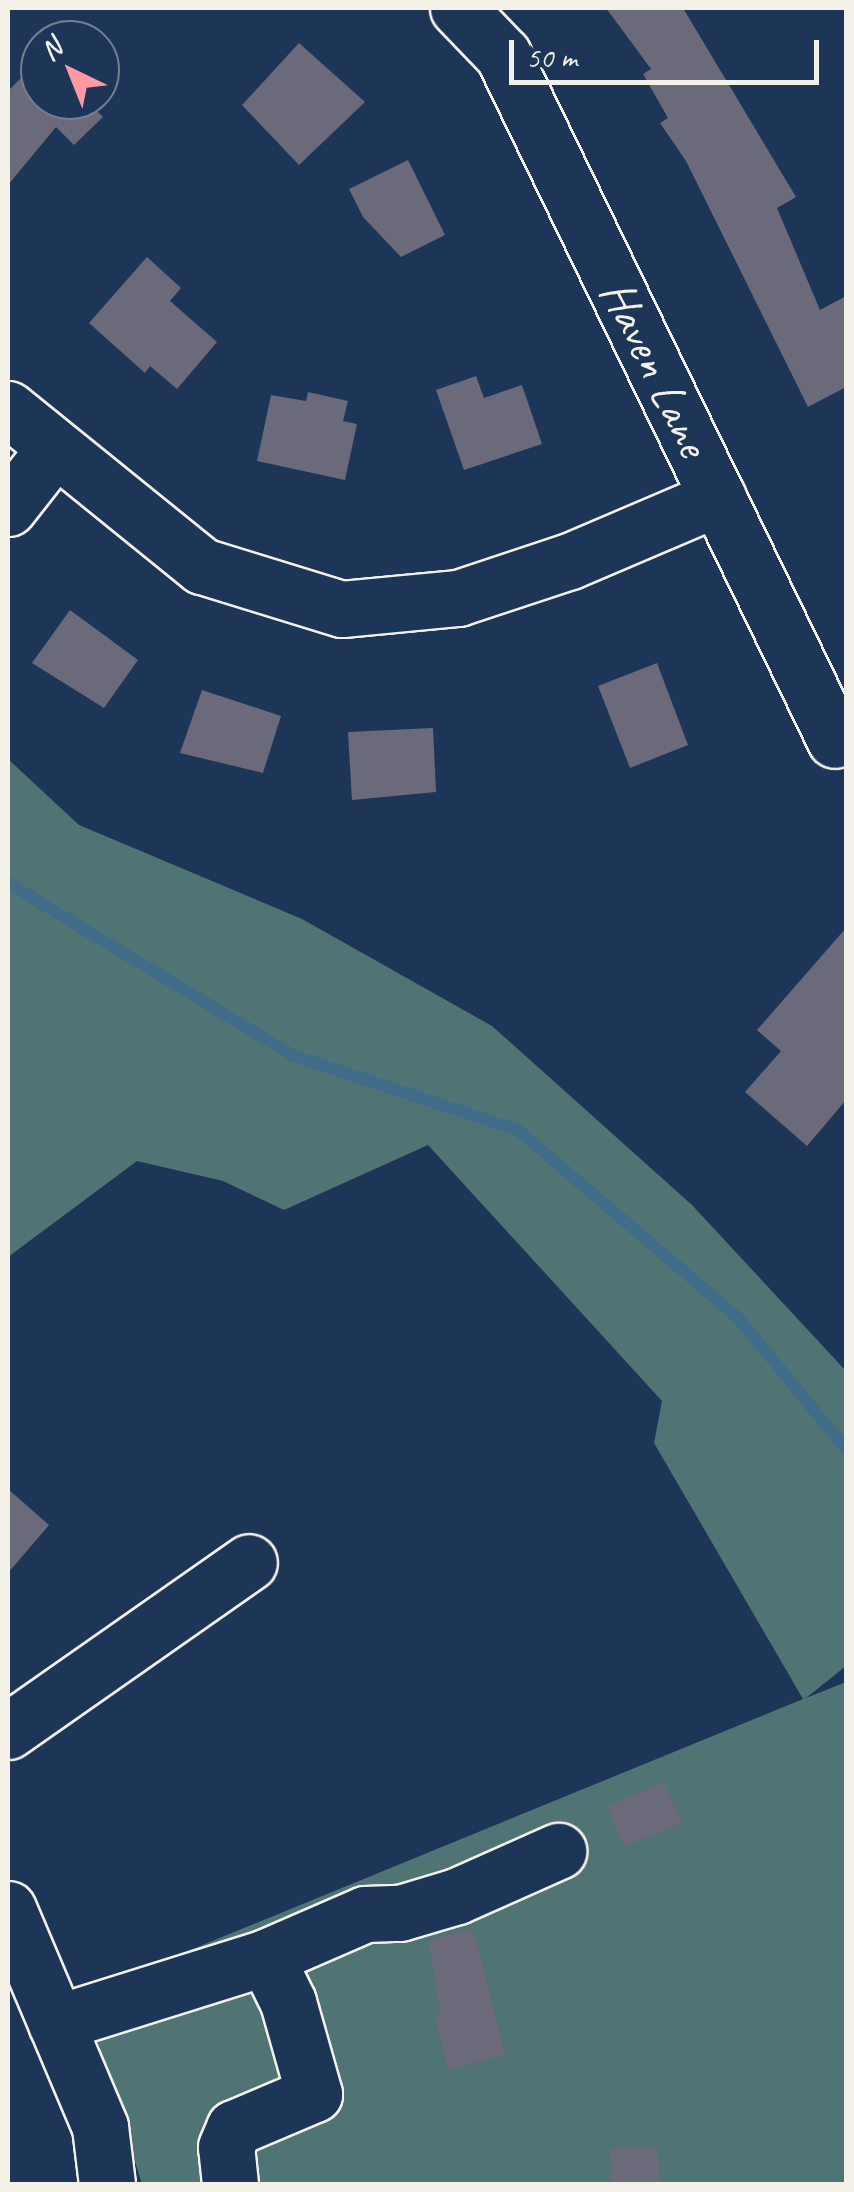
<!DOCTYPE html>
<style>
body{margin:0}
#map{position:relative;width:854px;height:2192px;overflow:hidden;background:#1d3557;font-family:Caveat,sans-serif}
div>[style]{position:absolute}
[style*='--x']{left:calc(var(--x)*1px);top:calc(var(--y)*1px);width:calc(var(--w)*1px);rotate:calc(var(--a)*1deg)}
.green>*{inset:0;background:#507374}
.stream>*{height:12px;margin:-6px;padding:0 6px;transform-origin:6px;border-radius:6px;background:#426d8a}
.building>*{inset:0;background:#6a6a7a}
.roads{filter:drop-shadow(2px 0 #f4f1e8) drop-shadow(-2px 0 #f4f1e8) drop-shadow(0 2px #f4f1e8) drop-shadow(0 -2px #f4f1e8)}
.minor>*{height:55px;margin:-27.5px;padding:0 27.5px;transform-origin:27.5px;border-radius:27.5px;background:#1d3557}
span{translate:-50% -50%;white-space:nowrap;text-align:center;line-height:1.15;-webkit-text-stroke:8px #1d3557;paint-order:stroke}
.street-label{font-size:48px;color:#f4f1e8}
.frame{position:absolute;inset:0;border:10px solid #f4f1e8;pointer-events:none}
.north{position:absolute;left:20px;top:20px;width:100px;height:100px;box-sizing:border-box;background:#1d3557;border:2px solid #738091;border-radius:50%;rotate:317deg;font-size:28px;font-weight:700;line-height:40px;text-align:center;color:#f4f1e8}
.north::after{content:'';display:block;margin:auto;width:35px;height:45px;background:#ff9aa2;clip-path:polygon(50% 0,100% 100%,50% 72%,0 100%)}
.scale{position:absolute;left:509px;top:40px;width:310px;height:45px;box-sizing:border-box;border:5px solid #f4f1e8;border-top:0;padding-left:12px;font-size:30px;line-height:35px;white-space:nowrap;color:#f4f1e8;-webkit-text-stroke:8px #1d3557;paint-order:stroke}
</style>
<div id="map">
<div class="green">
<div style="clip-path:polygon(8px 759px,79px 825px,302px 919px,492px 1026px,692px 1205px,846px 1371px,846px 1666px,806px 1698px,846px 1682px,846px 2184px,142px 2184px,83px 1994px,803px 1699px,654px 1443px,662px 1401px,428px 1145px,284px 1210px,223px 1181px,137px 1161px,8px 1257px)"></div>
</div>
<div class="stream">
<div style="--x:8;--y:883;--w:332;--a:31.2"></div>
<div style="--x:292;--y:1055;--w:238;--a:18.4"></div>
<div style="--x:518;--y:1130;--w:291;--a:40.5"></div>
<div style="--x:739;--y:1319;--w:168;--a:50.5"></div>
</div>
<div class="building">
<div style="clip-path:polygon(606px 8px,683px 8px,796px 197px,777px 208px,820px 310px,846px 296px,846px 387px,808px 407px,686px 161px,660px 123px,668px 118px,643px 74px,651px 69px)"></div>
<div style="clip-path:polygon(74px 26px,88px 40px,60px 40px)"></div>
<div style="clip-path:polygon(299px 43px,365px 102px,299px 165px,242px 105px)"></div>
<div style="clip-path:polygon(100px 52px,114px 66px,100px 79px)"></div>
<div style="clip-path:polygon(40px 59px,40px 100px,86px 100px,103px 117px,74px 145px,56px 127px,8px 185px,8px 91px)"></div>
<div style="clip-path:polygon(408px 160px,445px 235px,401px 257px,363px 217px,349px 189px)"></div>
<div style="clip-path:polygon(147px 257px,181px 288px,170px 301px,217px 342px,177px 389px,150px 366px,145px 373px,89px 323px)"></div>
<div style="clip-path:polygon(476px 376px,484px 398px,522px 385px,542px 444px,464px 470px,436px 390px)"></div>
<div style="clip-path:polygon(308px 392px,348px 401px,343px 421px,357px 424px,345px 480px,257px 461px,271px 395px,306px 401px)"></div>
<div style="clip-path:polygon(70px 610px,138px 660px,104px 708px,32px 663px)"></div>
<div style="clip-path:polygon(657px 663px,688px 745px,630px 768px,598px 686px)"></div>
<div style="clip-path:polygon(202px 690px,281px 716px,263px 773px,180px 753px)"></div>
<div style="clip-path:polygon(433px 728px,436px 792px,352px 800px,348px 732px)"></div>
<div style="clip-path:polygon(846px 928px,846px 1100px,807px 1146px,745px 1092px,781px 1051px,757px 1030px)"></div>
<div style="clip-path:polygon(8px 1489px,49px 1525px,8px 1573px)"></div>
<div style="clip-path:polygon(664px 1782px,682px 1823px,624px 1847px,607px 1806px)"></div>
<div style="clip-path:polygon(473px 1929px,505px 2055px,448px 2070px,435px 2018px,441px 2017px,428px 1940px)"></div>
<div style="clip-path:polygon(658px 2146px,659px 2184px,612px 2184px,610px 2149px)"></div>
</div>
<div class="roads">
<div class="minor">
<div style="--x:458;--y:8;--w:65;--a:46.2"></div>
<div style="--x:503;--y:55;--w:761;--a:64.14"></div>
<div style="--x:8;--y:409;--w:250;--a:39"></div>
<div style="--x:202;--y:566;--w:146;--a:17.1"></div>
<div style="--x:342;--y:609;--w:117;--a:-5.4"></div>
<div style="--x:458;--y:598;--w:118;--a:-18.3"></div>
<div style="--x:570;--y:561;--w:161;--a:-23.1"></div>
<div style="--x:8;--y:508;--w:76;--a:-51.9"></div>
<div style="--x:8;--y:1731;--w:294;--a:-35"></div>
<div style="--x:8;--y:1909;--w:237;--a:67.1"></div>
<div style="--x:100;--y:2127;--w:57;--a:83"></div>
<div style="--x:56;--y:2023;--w:220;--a:-17.4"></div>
<div style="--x:266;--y:1957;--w:108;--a:-23.5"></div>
<div style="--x:365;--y:1914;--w:35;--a:-2"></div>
<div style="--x:400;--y:1913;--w:59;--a:-16.6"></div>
<div style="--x:457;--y:1896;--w:111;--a:-24"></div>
<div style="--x:230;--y:2184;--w:37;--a:-96"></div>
<div style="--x:226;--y:2147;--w:21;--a:-67"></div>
<div style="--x:234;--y:2128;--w:87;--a:-23"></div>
<div style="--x:314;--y:2094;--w:96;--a:-105.8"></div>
<div style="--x:288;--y:2002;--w:50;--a:-116.1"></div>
</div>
</div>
<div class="street-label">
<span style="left:655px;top:368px;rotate:64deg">Haven Lane</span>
</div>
<div class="frame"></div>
<div class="north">N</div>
<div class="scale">50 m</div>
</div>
